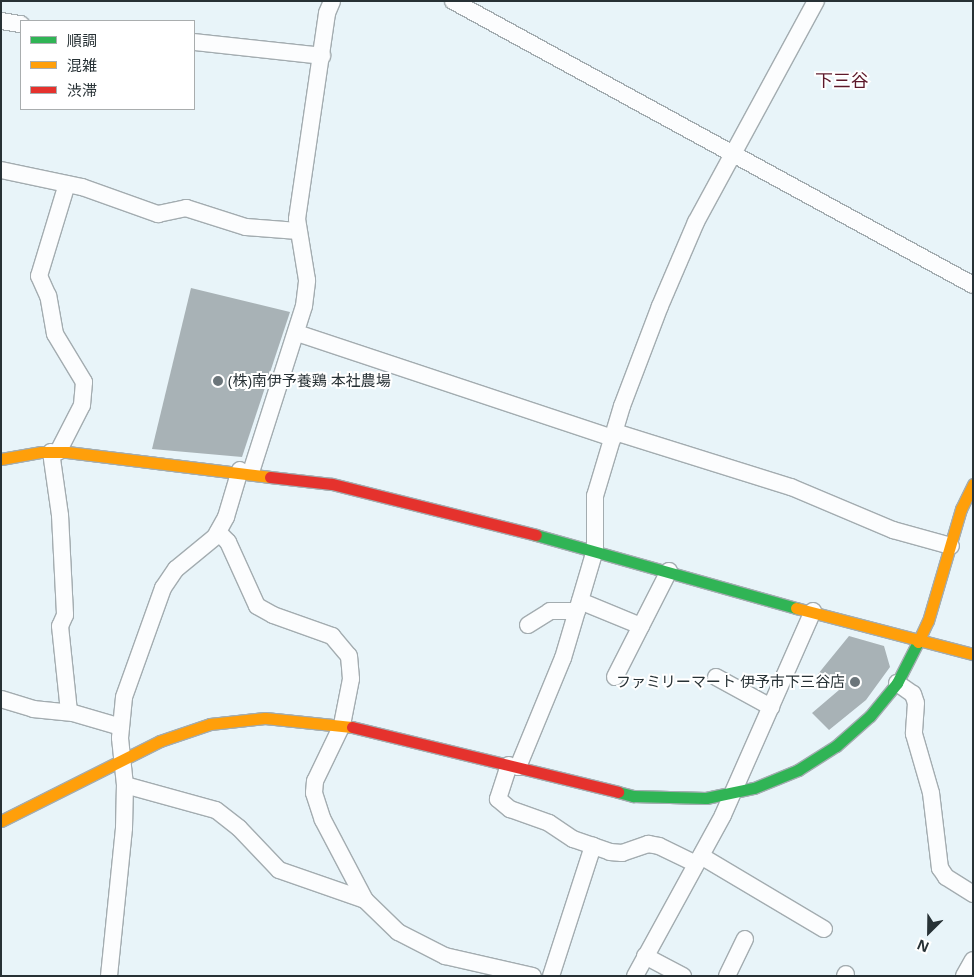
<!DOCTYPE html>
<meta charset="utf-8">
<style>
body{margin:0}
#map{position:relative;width:974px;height:977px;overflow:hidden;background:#e8f4f9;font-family:"Open Sans","Noto Sans JP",sans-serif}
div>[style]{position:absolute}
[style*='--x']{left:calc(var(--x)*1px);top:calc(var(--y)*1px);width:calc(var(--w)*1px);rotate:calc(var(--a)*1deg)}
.building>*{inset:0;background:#a8b2b6}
.roads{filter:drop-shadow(1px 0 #a3acb0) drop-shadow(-1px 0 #a3acb0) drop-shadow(0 1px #a3acb0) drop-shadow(0 -1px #a3acb0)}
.street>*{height:16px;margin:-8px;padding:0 8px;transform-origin:8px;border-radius:8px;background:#fcfdfe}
.fast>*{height:11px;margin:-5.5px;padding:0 5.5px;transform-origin:5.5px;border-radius:5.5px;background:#30b455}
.slow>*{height:11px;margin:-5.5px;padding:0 5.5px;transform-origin:5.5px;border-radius:5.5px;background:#ff9f0a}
.jam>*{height:11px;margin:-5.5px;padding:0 5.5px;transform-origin:5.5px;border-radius:5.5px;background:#e5322d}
.dots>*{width:14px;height:14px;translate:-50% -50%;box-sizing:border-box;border:2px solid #fff;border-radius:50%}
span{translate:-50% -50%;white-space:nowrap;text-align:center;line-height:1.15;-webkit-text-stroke:4px #fff;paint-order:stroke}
.poi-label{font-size:15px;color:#273135}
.left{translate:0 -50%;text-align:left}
.right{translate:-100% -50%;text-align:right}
.quarter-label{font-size:18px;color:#5d1829}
.frame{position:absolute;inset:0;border:2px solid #273135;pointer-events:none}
.legend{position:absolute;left:20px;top:20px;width:175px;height:90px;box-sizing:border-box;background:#fff;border:1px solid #a9adae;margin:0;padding:6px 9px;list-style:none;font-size:15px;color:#273135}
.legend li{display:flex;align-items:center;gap:10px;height:25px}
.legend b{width:25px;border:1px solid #a9adae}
.north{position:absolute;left:904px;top:907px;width:50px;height:50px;-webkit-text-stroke:4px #fff;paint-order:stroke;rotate:203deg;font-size:14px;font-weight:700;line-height:20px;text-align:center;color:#273135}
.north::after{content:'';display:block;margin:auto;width:18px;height:22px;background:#273135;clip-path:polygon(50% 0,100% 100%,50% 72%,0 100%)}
</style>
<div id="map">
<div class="building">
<div style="clip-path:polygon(191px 288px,290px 312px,242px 457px,152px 449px)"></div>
<div style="clip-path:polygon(849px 636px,884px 646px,890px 667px,866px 700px,829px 730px,812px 713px,839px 690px,818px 674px)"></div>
</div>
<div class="roads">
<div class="street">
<div style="--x:453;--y:1;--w:592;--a:28.64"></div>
<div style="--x:1;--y:21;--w:20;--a:9"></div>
<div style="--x:194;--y:42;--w:129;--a:6.2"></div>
<div style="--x:1;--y:170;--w:83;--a:11.9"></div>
<div style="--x:82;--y:187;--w:81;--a:19.6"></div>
<div style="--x:158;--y:214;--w:29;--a:-12"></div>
<div style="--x:186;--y:208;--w:63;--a:17.6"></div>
<div style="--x:246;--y:227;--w:52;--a:4.4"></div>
<div style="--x:297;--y:333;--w:333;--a:18.4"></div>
<div style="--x:615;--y:432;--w:184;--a:17.4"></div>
<div style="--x:791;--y:487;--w:111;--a:22.9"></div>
<div style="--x:893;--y:530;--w:60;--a:15.4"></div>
<div style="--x:51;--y:452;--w:64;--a:81.9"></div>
<div style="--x:60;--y:515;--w:100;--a:87.1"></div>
<div style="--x:65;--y:615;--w:12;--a:114"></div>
<div style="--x:60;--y:626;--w:86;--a:84"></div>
<div style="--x:58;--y:452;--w:53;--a:-62.9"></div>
<div style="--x:82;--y:405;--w:23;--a:-85"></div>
<div style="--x:84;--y:382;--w:56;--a:-121.1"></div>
<div style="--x:55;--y:334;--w:39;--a:-100"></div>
<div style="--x:48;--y:296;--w:22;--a:-114"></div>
<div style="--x:39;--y:276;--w:96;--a:-73.1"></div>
<div style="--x:251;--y:472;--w:174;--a:-72.3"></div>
<div style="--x:304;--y:306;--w:26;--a:-83"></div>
<div style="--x:307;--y:280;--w:62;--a:-99.3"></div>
<div style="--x:297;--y:219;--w:208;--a:-81.7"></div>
<div style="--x:327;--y:13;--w:13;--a:-67"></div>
<div style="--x:218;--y:532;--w:14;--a:45"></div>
<div style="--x:228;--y:542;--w:70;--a:65.6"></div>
<div style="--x:257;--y:606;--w:18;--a:29"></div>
<div style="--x:273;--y:615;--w:63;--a:19.6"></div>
<div style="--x:332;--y:636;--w:26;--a:50"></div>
<div style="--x:349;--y:656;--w:23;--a:85"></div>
<div style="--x:351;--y:679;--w:47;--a:101.1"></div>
<div style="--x:342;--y:725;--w:62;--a:115.7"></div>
<div style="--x:315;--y:781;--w:12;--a:95"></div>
<div style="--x:314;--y:793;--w:28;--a:72"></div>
<div style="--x:323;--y:820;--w:90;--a:62.3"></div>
<div style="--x:580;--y:601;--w:66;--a:22.3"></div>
<div style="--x:528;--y:625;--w:26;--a:-32"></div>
<div style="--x:550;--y:611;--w:27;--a:0"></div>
<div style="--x:615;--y:677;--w:119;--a:-63"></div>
<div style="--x:716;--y:677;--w:63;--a:28.6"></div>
<div style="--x:897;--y:683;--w:19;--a:35"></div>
<div style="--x:913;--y:694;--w:9;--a:72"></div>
<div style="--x:916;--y:703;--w:31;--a:94"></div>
<div style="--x:914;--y:734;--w:61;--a:73.9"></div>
<div style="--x:931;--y:793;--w:76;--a:83.2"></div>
<div style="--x:940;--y:868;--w:11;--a:56"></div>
<div style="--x:946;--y:877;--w:32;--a:32"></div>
<div style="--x:1;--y:699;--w:34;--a:17"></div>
<div style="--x:33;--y:709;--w:40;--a:5.7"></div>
<div style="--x:73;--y:713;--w:50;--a:16.3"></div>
<div style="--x:509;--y:765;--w:36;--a:108"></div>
<div style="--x:498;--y:799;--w:16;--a:40"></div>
<div style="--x:510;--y:809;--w:41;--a:19.7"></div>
<div style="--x:549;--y:823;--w:29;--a:34"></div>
<div style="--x:573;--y:839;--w:39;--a:19"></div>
<div style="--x:610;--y:852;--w:12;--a:5"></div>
<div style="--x:622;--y:853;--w:28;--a:-19"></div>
<div style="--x:648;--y:844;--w:11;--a:10"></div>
<div style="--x:659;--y:846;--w:41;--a:25.9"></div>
<div style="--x:518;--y:767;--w:118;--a:-67.6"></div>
<div style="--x:563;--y:658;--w:113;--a:-73.5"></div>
<div style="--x:595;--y:550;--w:54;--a:-90"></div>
<div style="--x:595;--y:496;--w:94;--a:-73.3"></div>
<div style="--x:622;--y:406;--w:107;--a:-69.2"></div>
<div style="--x:660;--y:306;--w:91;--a:-66.8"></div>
<div style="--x:696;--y:222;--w:251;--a:-61.5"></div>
<div style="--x:125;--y:785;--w:94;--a:15.4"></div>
<div style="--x:216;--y:810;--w:29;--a:38"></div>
<div style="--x:239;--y:828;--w:58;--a:46.4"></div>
<div style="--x:279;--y:870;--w:91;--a:19.2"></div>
<div style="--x:365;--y:900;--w:46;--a:44.1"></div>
<div style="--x:398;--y:932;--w:53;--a:27.1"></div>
<div style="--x:445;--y:956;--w:90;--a:12.8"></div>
<div style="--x:701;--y:856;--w:143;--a:30.7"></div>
<div style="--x:645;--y:956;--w:43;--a:27.8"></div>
<div style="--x:109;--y:976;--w:149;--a:-84.2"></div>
<div style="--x:124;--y:828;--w:43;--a:-88.7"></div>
<div style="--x:125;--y:785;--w:47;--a:-96.1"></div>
<div style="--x:120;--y:738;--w:41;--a:-84.4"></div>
<div style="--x:124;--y:697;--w:116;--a:-70.3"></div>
<div style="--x:163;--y:588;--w:23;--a:-56"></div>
<div style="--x:176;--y:569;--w:50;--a:-39.4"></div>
<div style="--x:215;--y:537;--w:23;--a:-61"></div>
<div style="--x:226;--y:517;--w:49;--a:-73.4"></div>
<div style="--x:551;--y:976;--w:137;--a:-72.1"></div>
<div style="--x:635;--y:976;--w:183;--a:-61.3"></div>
<div style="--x:723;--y:815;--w:223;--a:-66.2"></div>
<div style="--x:727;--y:976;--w:41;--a:-64.1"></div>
<div style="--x:845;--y:976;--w:2;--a:-63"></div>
<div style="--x:964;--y:976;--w:18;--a:-61"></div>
</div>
<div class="fast">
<div style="--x:536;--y:535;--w:270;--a:15.7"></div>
<div style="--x:618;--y:792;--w:16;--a:15"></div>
<div style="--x:633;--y:796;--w:73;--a:1.6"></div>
<div style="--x:706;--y:798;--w:49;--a:-11.8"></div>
<div style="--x:754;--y:788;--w:48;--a:-22.2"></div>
<div style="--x:798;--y:770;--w:45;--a:-32.3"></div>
<div style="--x:836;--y:746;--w:45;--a:-41.4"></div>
<div style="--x:870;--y:716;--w:43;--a:-50.7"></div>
<div style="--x:897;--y:683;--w:46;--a:-62.9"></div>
</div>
<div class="slow">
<div style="--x:1;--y:459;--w:41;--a:-9.9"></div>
<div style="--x:41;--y:452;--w:26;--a:0"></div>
<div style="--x:67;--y:452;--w:205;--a:7"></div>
<div style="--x:796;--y:608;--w:183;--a:14.6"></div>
<div style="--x:918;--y:642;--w:23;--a:-65"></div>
<div style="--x:928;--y:621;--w:117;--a:-73.6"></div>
<div style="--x:961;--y:509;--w:28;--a:-64"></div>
<div style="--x:1;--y:821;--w:178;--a:-26.7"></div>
<div style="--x:160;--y:741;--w:53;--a:-18.8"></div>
<div style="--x:210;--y:724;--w:55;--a:-6.2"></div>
<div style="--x:265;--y:718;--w:87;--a:5.9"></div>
</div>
<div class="jam">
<div style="--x:270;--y:477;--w:62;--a:6.4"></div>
<div style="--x:332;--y:484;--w:210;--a:14"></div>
<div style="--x:352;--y:727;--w:274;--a:13.7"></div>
</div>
</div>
<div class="dots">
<div style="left:218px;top:381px;background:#6b757a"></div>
<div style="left:855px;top:682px;background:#6b757a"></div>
</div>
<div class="poi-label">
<span class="left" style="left:228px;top:381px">(株)南伊予養鶏 本社農場</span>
<span class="right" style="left:845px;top:682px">ファミリーマート 伊予市下三谷店</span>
</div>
<div class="quarter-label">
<span style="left:842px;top:80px">下三谷</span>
</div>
<div class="frame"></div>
<ul class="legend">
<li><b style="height:6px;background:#30b455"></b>順調</li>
<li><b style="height:6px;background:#ff9f0a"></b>混雑</li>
<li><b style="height:6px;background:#e5322d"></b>渋滞</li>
</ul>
<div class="north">N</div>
</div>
